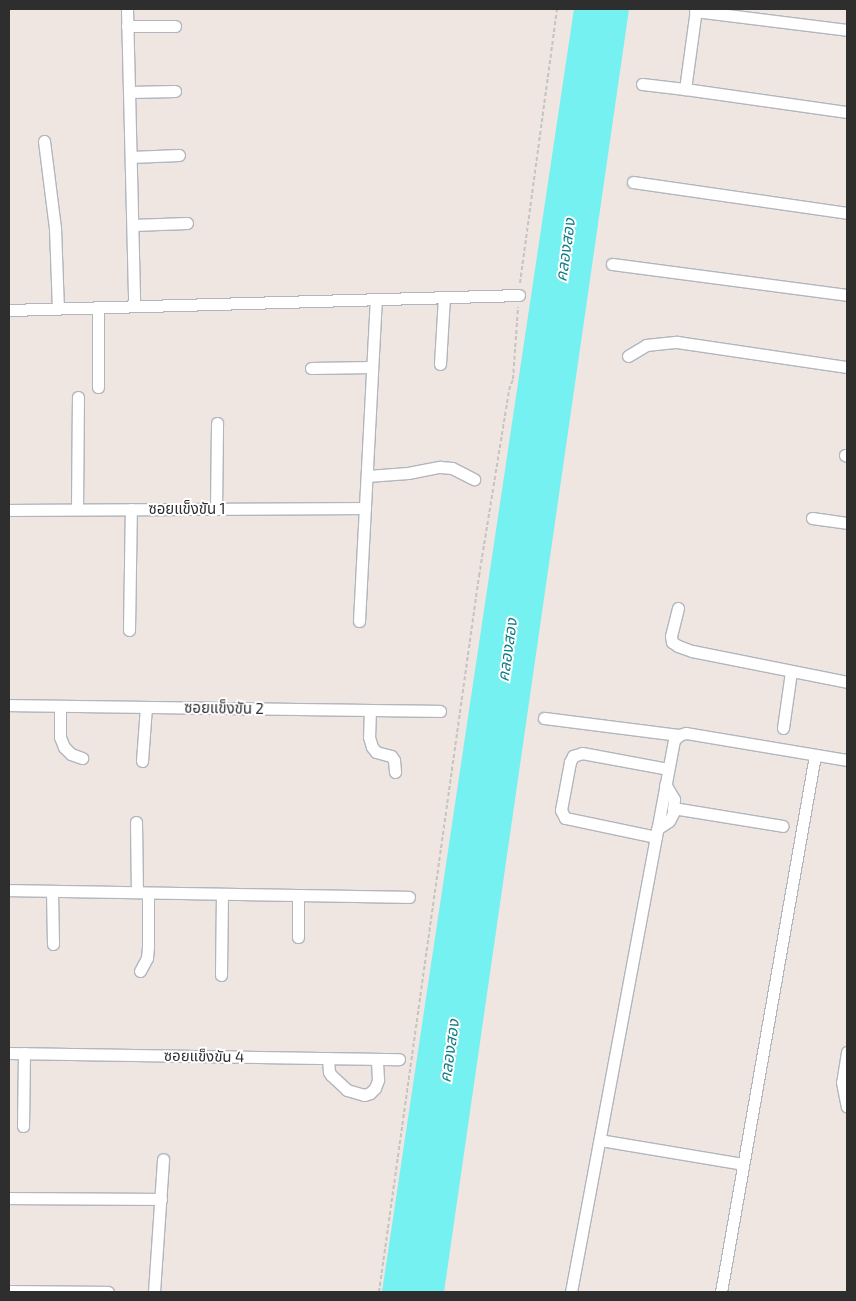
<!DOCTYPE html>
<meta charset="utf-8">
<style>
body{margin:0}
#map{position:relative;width:856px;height:1301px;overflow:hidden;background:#efe5e1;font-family:"Exo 2","Noto Sans Thai",sans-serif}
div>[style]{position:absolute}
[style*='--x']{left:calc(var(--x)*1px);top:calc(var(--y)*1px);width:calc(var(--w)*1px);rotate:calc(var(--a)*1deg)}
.water>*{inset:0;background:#74f1f0}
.path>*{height:2px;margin-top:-1px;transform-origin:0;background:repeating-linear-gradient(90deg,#c4c4c4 0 4px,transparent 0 6.5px)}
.roads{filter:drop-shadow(1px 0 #b1b6be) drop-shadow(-1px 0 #b1b6be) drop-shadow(0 1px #b1b6be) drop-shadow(0 -1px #b1b6be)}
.minor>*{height:11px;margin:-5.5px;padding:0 5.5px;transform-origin:5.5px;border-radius:5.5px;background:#fff}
span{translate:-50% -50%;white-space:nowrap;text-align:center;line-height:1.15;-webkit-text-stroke:4px #fff;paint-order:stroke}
.street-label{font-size:15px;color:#2e2e2e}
.water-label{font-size:16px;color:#0d7d86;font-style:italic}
.frame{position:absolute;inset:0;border:10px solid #2e2e2e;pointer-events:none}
</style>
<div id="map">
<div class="water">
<div style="clip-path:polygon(574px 9px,629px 9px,444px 1292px,382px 1292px)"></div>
</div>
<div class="path">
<div style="--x:520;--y:283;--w:276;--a:-82.3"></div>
<div style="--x:379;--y:1292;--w:723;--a:-82.05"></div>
<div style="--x:479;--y:576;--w:188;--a:-80.8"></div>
<div style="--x:509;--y:390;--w:12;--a:-70"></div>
<div style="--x:513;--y:379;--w:72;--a:-86"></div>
</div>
<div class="roads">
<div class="minor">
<div style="--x:127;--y:9;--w:297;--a:88.6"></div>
<div style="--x:696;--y:9;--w:81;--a:97.8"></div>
<div style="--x:685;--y:89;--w:164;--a:8.1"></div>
<div style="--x:695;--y:11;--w:153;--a:7.1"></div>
<div style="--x:127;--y:26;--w:48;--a:0"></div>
<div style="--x:642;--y:84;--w:43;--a:6.6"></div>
<div style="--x:129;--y:92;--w:46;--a:-1.2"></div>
<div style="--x:44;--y:141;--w:88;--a:82.8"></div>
<div style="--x:55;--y:228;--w:81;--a:87.9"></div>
<div style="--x:131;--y:157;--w:48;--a:-2.4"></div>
<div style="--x:633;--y:182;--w:216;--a:8.2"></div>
<div style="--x:133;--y:225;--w:54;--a:-2.1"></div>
<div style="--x:612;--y:264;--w:237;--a:7.5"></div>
<div style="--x:98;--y:307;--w:80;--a:90"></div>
<div style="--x:9;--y:310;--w:510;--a:-1.68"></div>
<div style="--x:628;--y:356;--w:21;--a:-31"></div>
<div style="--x:646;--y:345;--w:31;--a:-6"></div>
<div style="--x:677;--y:342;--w:172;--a:8.4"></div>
<div style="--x:440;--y:364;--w:67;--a:-86.6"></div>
<div style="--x:311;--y:368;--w:61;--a:-0.9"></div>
<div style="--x:845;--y:455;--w:2;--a:27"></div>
<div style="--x:367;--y:476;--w:41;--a:-4.2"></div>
<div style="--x:408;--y:473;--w:33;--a:-11"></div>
<div style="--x:440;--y:467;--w:12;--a:5"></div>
<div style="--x:452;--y:468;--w:25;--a:27"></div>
<div style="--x:77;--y:509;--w:112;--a:-89.5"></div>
<div style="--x:216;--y:509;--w:86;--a:-89.3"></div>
<div style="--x:9;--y:510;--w:356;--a:-0.3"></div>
<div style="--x:812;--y:518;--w:35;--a:8"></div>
<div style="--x:678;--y:608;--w:29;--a:104"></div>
<div style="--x:671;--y:636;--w:6;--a:81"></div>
<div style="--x:672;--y:642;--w:7;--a:34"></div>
<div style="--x:678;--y:646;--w:15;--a:20"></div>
<div style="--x:692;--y:651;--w:158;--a:11.3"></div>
<div style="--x:359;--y:621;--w:322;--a:-87"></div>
<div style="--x:129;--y:630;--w:121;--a:-89.1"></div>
<div style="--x:9;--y:705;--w:431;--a:0.8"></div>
<div style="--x:60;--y:706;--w:31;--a:90"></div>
<div style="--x:60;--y:737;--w:11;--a:68"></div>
<div style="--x:64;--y:747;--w:10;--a:45"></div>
<div style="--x:71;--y:754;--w:12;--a:20"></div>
<div style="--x:370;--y:710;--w:27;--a:92"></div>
<div style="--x:369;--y:737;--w:10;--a:73"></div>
<div style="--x:372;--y:747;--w:6;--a:51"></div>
<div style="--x:376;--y:752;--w:16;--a:15"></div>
<div style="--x:391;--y:756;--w:5;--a:53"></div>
<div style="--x:394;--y:760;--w:12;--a:85"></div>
<div style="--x:544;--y:718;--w:136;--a:7.2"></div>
<div style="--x:783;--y:728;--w:57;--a:-81.9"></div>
<div style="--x:142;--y:761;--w:54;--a:-85.8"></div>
<div style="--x:673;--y:808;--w:111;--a:9.3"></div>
<div style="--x:136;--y:822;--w:70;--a:89.2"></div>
<div style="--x:657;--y:829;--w:14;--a:-34"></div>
<div style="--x:669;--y:821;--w:9;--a:-63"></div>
<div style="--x:673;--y:813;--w:14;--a:-86"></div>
<div style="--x:674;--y:799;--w:17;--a:-121"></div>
<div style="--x:656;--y:837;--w:93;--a:-168.2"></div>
<div style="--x:565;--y:818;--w:9;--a:-117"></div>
<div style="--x:561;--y:810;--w:49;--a:-79.4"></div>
<div style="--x:570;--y:762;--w:7;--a:-63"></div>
<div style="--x:573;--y:756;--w:9;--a:-18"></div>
<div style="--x:582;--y:753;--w:87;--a:10.5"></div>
<div style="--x:9;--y:890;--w:400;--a:1"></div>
<div style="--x:52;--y:891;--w:53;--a:88.9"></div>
<div style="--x:298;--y:895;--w:42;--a:90"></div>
<div style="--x:140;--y:971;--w:15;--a:-62"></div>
<div style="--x:147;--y:958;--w:11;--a:-85"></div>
<div style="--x:148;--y:947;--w:54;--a:-90"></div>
<div style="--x:221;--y:975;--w:81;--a:-89.3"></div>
<div style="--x:847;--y:1052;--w:30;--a:99"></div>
<div style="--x:842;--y:1082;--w:25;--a:79"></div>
<div style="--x:9;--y:1053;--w:390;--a:0.9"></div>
<div style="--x:328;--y:1058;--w:14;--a:86"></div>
<div style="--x:329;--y:1072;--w:4;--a:56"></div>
<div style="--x:331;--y:1075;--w:22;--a:43"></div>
<div style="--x:347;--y:1090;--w:18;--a:16"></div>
<div style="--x:364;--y:1095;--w:6;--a:-18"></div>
<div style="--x:370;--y:1093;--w:7;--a:-45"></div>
<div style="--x:375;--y:1088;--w:9;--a:-69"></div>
<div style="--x:378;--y:1080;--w:21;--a:-93"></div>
<div style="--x:23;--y:1126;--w:73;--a:-89.2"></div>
<div style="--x:600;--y:1140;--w:145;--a:9.5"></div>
<div style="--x:9;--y:1198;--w:152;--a:0.4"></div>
<div style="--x:9;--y:1291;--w:99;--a:0.6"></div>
<div style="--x:154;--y:1292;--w:133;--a:-86.1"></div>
<div style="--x:571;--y:1292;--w:562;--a:-79.43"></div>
<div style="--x:674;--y:740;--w:7;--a:-45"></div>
<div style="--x:679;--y:735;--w:7;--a:-16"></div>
<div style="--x:686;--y:733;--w:163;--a:9.5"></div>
<div style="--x:721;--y:1292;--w:545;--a:-80.07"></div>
</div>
</div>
<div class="street-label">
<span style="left:187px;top:509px">ซอยแข็งขัน 1</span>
<span style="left:224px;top:708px;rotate:1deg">ซอยแข็งขัน 2</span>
<span style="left:204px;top:1056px;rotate:1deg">ซอยแข็งขัน 4</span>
</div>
<div class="water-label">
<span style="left:565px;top:250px;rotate:-82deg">คลองสอง</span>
<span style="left:507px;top:650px;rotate:-82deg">คลองสอง</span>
<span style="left:449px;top:1051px;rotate:-82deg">คลองสอง</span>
</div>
<div class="frame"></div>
</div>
